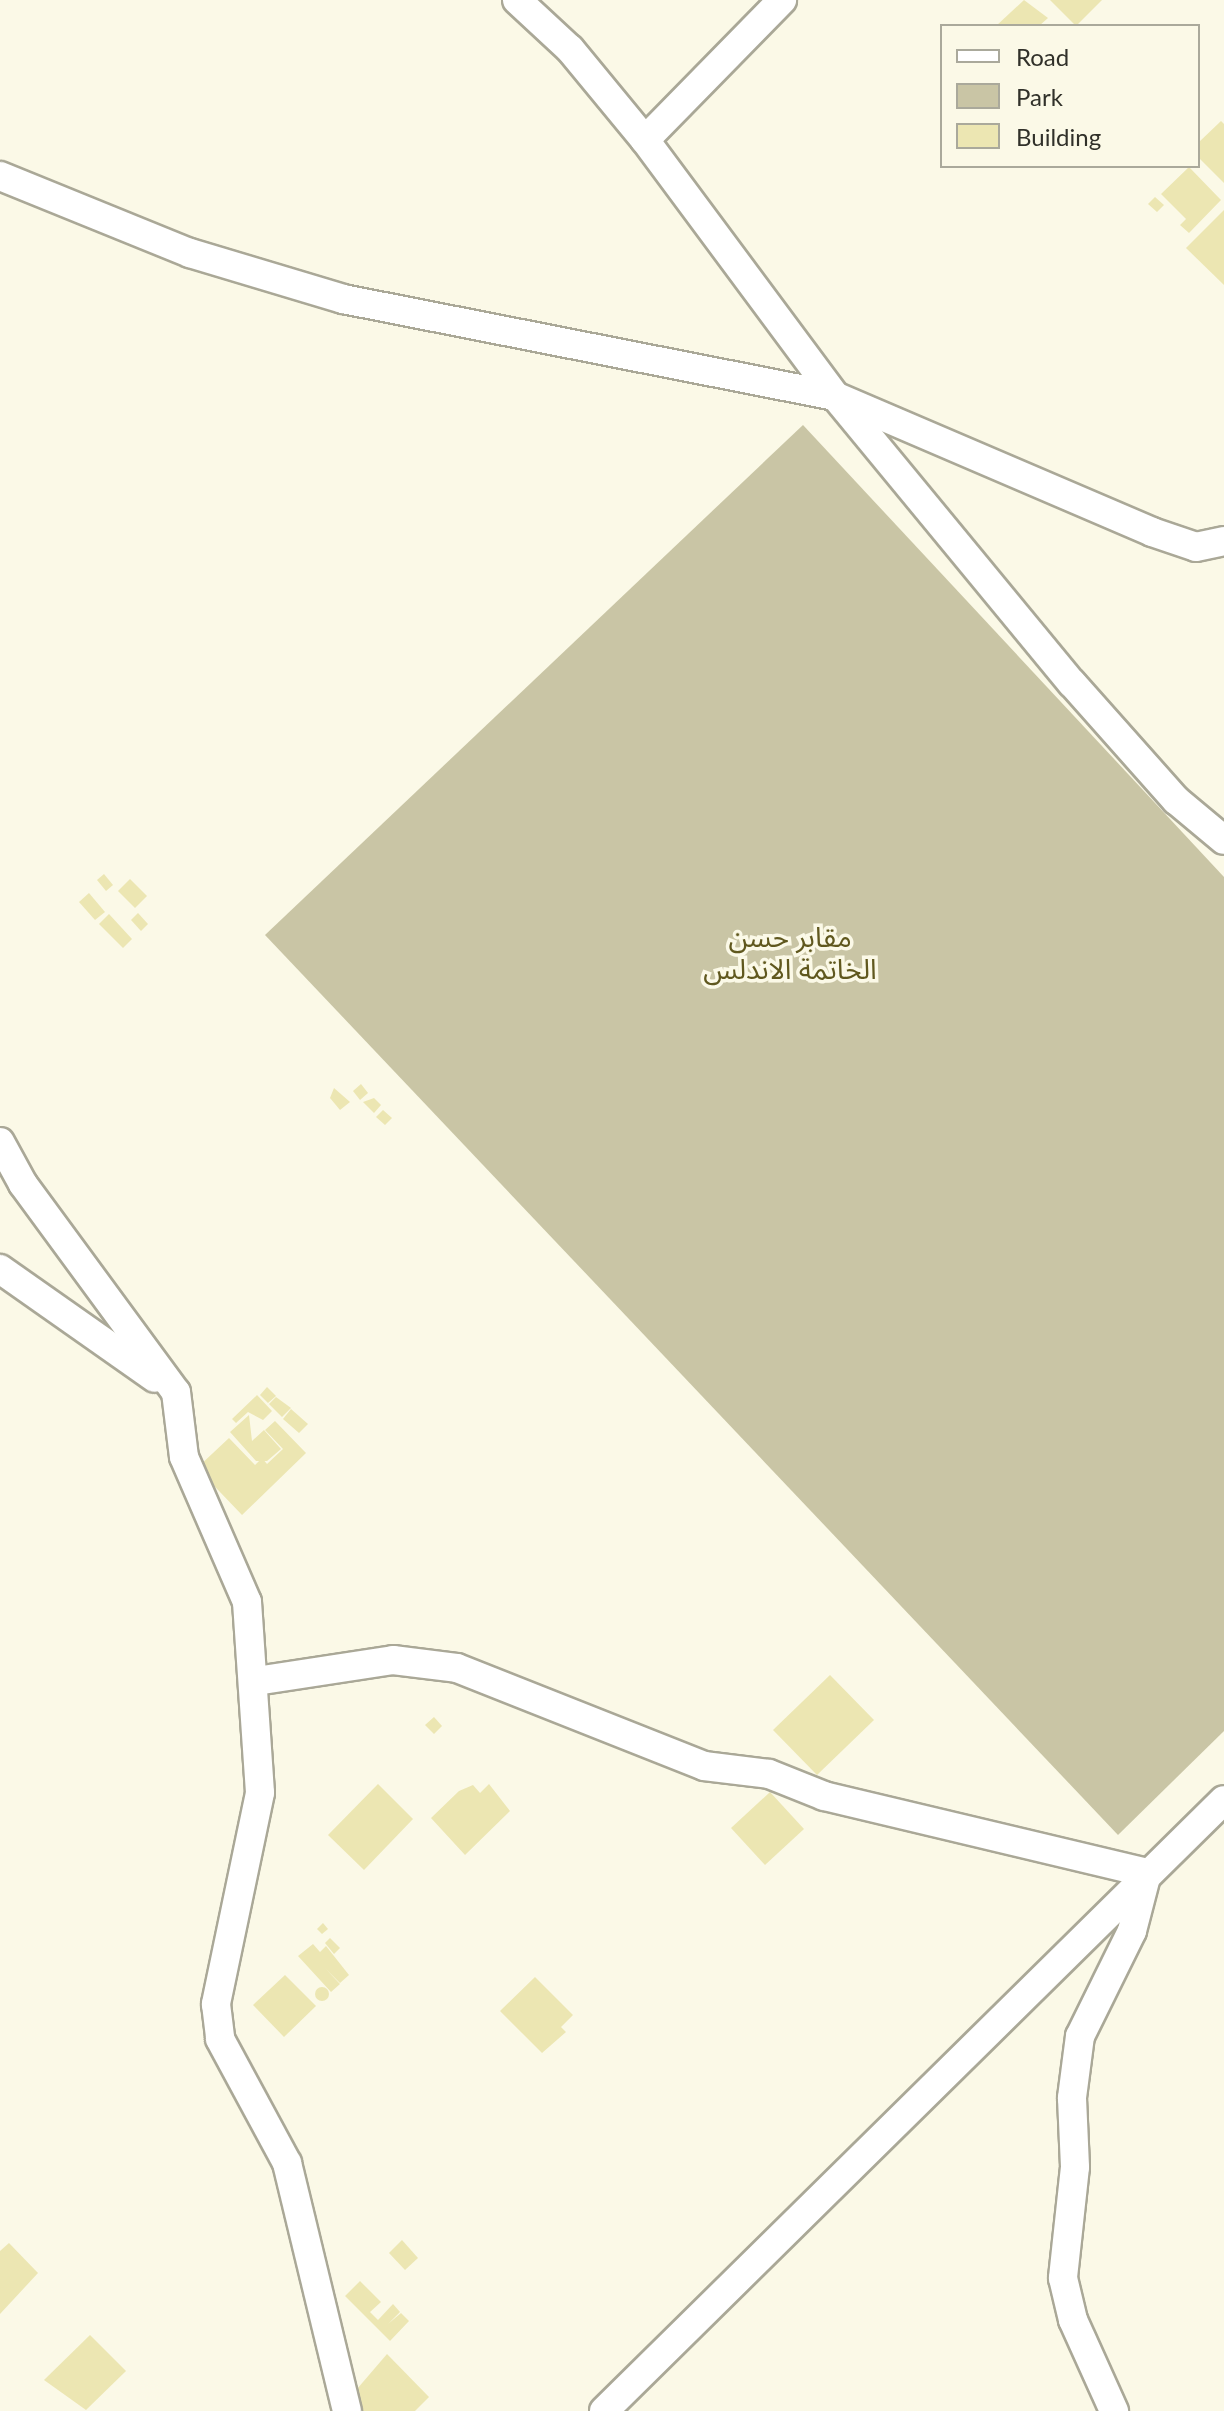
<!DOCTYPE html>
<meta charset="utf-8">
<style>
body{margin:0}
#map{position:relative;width:1224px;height:2411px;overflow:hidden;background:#fbf9e7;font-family:Lato,"Noto Sans Arabic",sans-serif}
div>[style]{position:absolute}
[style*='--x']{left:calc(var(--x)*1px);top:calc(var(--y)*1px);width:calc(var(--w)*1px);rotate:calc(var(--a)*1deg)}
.green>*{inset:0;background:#c9c5a5}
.building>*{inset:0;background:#ece6b2}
.round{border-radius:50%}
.roads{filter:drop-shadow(2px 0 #aaa897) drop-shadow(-2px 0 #aaa897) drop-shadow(0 2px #aaa897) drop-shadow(0 -2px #aaa897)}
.minor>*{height:28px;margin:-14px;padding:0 14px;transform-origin:14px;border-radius:14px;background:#fff}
span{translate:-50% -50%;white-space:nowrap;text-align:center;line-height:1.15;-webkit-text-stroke:7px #fbf9e7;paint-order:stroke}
.park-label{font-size:28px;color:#60581e}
.legend{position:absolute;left:940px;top:24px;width:260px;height:144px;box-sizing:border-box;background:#fbf9e7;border:2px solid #aaa99b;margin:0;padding:10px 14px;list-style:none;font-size:24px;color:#31312a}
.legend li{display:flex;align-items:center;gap:16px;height:40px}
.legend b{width:40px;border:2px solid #aaa99b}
</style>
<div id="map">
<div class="green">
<div style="clip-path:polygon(803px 425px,1224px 877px,1224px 1731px,1118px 1835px,265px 935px)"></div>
</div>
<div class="building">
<div style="clip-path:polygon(1024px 0,1048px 18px,1039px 26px,996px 26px)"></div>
<div style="clip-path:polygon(1050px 0,1102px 0,1076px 26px)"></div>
<div style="clip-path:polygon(1221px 121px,1224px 124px,1224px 183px,1198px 157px,1198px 143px)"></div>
<div style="clip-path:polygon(1189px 167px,1221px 200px,1189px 233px,1180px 225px,1186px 219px,1161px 194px)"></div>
<div style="clip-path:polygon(1155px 197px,1164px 205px,1157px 212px,1148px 204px)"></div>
<div style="clip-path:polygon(1224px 210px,1224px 285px,1186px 248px)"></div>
<div style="clip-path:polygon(104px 874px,113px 885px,106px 891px,97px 880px)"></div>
<div style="clip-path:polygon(130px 879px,147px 896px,135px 908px,118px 891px)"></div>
<div style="clip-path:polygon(89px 893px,105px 912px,95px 920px,79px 902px)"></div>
<div style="clip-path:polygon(138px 913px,148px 924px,141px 931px,131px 920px)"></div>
<div style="clip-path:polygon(109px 914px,132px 939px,123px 948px,99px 924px)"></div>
<div style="clip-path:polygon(361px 1084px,368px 1093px,360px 1100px,353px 1091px)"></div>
<div style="clip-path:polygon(334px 1088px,350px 1102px,340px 1110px,330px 1098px)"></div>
<div style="clip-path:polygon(374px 1098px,381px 1105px,374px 1113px,363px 1102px)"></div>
<div style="clip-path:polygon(383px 1110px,392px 1118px,385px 1125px,376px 1117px)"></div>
<div style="clip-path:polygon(267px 1387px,276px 1396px,268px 1403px,260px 1395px)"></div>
<div style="clip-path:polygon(257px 1395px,272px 1411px,263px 1420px,248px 1412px,236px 1423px,232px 1419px)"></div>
<div style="clip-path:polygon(276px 1397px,291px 1408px,282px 1417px,269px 1404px)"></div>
<div style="clip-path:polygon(291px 1409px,308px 1424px,299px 1433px,283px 1419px)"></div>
<div style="clip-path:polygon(249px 1415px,252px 1441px,264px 1430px,281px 1449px,267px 1461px,256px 1461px,230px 1432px)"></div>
<div style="clip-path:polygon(275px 1421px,306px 1453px,242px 1515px,197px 1468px,229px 1438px,255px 1465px,262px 1458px,267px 1464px,283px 1449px,265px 1430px)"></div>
<div style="clip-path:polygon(830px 1675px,874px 1720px,817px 1775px,773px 1730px)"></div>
<div style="clip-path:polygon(434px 1717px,442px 1726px,434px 1734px,425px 1725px)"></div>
<div style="clip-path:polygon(378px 1784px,413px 1819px,364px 1870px,328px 1835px)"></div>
<div style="clip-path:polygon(489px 1784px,510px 1811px,465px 1855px,431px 1818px,459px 1791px,473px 1785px,480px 1793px)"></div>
<div style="clip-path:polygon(770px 1792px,804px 1829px,765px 1865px,731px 1828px)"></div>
<div style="clip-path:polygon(323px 1923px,328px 1929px,322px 1934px,317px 1929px)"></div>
<div style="clip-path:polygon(330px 1938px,340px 1948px,334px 1954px,325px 1943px)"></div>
<div style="clip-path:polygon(313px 1944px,320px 1952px,326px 1946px,349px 1975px,340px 1983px,325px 1968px,340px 1984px,331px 1992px,298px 1956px)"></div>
<div style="clip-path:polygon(285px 1975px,316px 2006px,284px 2037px,253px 2005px)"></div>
<div style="clip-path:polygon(535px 1977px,573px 2015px,561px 2027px,566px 2032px,542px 2053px,500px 2011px)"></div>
<div class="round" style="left:315px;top:1987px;width:14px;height:14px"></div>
<div style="clip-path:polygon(402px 2240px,418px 2258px,405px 2270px,389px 2253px)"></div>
<div style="clip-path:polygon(9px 2243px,38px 2273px,0 2314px,0 2251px)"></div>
<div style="clip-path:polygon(360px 2281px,381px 2302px,370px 2312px,378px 2320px,393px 2304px,400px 2312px,388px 2324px,401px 2313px,409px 2321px,390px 2341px,345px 2296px)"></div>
<div style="clip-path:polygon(90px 2335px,126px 2371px,86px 2410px,44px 2380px)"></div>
<div style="clip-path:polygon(387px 2354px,429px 2397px,415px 2411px,353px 2411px,345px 2403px)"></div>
</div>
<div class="roads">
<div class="minor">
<div style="--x:517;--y:0;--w:72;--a:42.8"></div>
<div style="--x:570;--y:49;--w:118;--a:50.5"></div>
<div style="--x:645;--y:140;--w:319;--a:53.4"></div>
<div style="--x:835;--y:396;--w:372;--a:50.5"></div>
<div style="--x:1072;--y:683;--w:157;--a:48.4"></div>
<div style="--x:1176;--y:800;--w:62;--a:39.8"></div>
<div style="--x:645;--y:140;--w:196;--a:-45.6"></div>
<div style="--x:0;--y:176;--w:205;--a:22.1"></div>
<div style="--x:190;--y:253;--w:160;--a:16.7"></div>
<div style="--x:343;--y:299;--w:501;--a:11.15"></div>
<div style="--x:835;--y:396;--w:345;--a:23.2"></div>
<div style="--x:1152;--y:532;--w:46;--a:18.8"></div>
<div style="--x:1196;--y:547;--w:29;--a:-12"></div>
<div style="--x:0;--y:1142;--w:48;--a:61.3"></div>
<div style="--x:23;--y:1184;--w:258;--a:53.7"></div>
<div style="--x:176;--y:1392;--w:65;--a:83"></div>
<div style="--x:184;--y:1457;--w:158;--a:66.5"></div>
<div style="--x:247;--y:1602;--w:191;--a:86.1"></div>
<div style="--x:260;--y:1793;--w:216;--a:101.8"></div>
<div style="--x:216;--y:2004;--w:35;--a:83"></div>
<div style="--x:220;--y:2039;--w:141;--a:61.6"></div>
<div style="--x:287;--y:2163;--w:255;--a:76.4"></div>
<div style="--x:0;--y:1269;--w:189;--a:35.1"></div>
<div style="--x:256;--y:1681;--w:139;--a:-8.7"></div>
<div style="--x:393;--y:1660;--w:64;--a:7.1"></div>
<div style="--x:457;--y:1668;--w:266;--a:21.6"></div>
<div style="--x:704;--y:1766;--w:65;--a:7"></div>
<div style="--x:769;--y:1774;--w:59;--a:21.8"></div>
<div style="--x:824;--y:1796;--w:332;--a:13.4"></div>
<div style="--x:1147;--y:1873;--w:60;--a:104.5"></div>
<div style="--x:1132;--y:1931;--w:117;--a:116.3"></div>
<div style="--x:1080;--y:2036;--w:63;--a:97.4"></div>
<div style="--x:1072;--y:2098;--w:69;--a:87.5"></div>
<div style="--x:1075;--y:2167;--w:112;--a:96.2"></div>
<div style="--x:1063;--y:2278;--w:43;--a:76.6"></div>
<div style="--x:1073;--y:2320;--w:100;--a:65.7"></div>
<div style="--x:604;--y:2411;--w:870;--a:-44.58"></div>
</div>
</div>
<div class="park-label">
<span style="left:790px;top:952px">مقابر حسن<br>الخاتمة الاندلس</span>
</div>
<ul class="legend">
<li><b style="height:10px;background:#fff"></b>Road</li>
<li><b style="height:22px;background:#c9c5a5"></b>Park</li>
<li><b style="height:22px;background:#ece6b2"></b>Building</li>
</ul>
</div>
